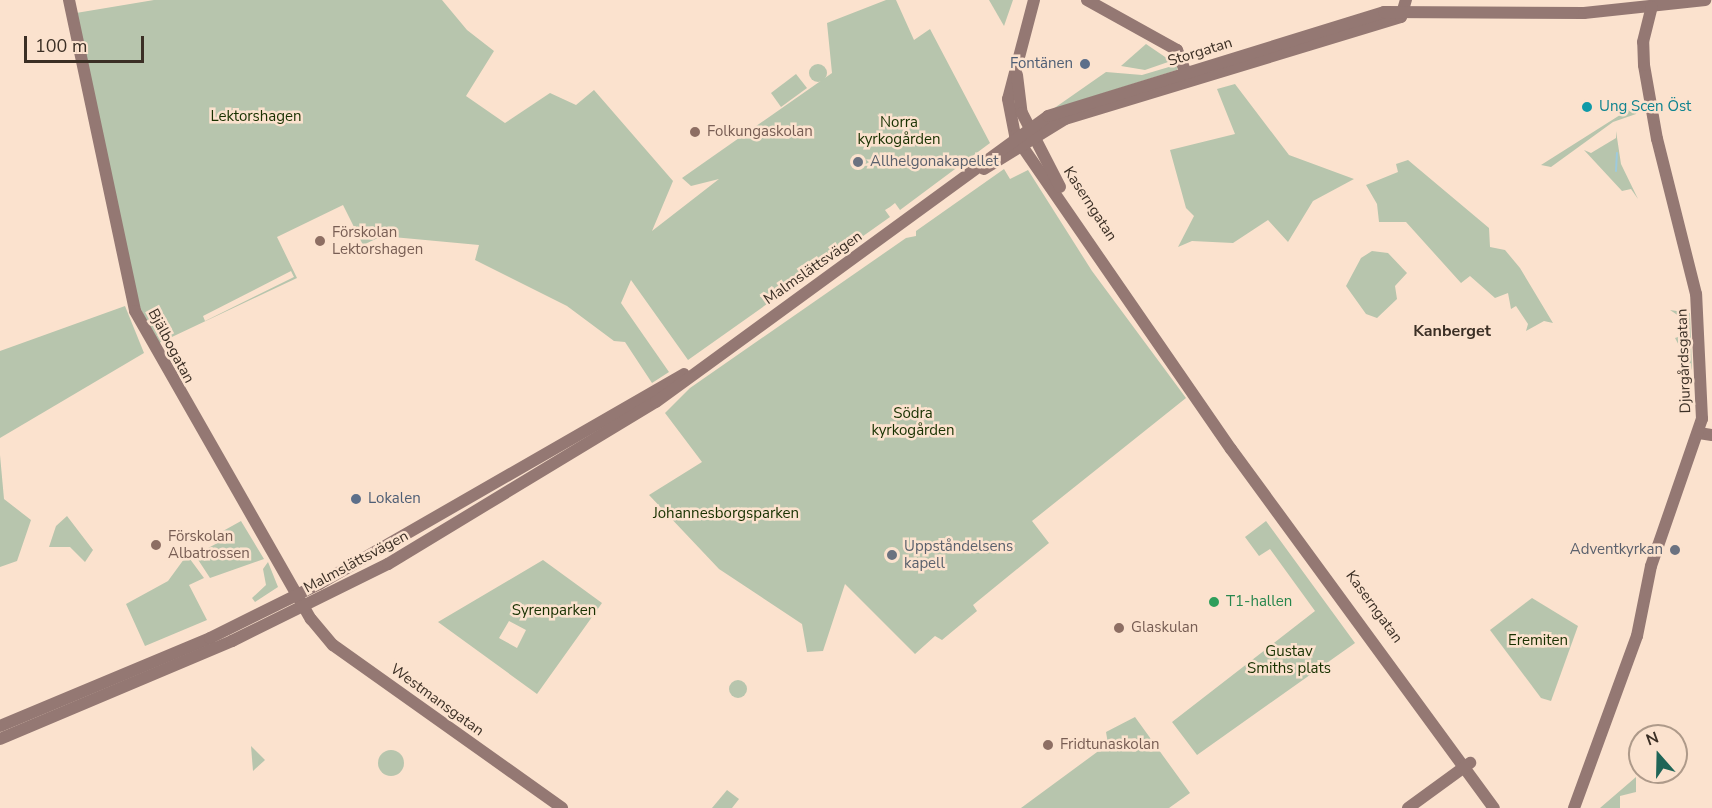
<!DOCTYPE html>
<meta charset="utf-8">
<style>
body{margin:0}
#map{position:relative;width:1712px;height:808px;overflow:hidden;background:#fbe2ce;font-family:"Nunito Sans",sans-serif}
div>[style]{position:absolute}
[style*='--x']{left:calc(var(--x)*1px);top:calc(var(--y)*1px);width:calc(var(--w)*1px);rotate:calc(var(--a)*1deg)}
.green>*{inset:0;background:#b7c5ad}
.round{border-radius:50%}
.stream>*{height:2px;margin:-1px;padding:0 1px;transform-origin:1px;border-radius:1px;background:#9dcadd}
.secondary>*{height:12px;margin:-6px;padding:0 6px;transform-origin:6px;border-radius:6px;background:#947873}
.dots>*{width:16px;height:16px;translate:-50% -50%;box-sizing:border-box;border:3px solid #fbe2ce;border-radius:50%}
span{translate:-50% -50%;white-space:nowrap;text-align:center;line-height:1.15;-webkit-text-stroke:5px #fbe2ce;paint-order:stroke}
.street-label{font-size:15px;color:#3b2f25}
.service-label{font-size:15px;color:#4e5e75}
.right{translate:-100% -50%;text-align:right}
.left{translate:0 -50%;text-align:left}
.culture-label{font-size:15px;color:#0d838f}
.park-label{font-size:15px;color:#183100}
.education-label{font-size:15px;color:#785e54}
.worship-label{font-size:15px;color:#5b616d}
.leisure-label{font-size:15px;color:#27864d}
.neighbourhood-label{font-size:16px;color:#3b2f25;font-weight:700}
.north{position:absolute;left:1628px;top:724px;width:60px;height:60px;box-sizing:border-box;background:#fbe2ce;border:2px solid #ae9a8a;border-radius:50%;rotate:340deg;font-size:16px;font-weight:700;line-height:24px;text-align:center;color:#3b2f25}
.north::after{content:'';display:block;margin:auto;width:21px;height:27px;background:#1f6557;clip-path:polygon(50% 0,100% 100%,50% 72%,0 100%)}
.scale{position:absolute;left:24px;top:36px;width:120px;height:27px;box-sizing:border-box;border:3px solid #3b2f25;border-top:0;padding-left:8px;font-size:18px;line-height:21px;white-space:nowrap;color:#3b2f25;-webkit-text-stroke:4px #fbe2ce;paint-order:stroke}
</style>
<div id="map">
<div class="green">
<div style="clip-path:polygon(evenodd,154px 0,442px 0,467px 30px,494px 51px,466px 96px,505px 123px,550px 93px,576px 105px,594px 90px,673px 181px,652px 231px,719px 179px,691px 186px,682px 178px,832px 73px,827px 23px,886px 0,896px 0,914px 40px,930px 29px,990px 143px,900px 210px,895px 203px,890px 207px,885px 210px,890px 217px,688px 360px,631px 280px,621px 303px,669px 372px,652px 383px,625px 342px,614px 341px,567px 306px,475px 260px,479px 245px,382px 236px,363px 245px,343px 205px,277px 237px,297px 278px,157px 344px,138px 303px,76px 13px,154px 0,291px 271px,294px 277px,205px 321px,203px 316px,291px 271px)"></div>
<div style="clip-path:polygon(989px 0,1013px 0,1004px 26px)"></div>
<div style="clip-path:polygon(1146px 44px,1171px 61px,1145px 70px,1121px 66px)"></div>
<div class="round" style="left:809px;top:64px;width:18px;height:18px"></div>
<div style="clip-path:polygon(1179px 64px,1177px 70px,1053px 109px,1106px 72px,1142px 75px)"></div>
<div style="clip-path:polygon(796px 74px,807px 88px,781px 107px,771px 93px)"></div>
<div style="clip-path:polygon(1235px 84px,1289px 155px,1354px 179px,1313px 201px,1288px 242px,1268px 220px,1233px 243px,1192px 241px,1178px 247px,1194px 216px,1186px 208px,1170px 150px,1235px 134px,1217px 89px)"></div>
<div style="clip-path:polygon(1639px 103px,1636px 114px,1613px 122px,1551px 167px,1541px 165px)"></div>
<div style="clip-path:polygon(1616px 131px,1621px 164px,1638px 199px,1631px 189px,1622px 191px,1584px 150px,1591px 153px,1616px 138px)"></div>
<div style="clip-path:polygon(1408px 160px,1489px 228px,1490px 247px,1505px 250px,1520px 268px,1553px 323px,1544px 321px,1526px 331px,1528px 324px,1516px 306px,1511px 309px,1508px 293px,1495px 298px,1470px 276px,1461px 283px,1406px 222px,1379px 222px,1377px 204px,1366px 185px,1398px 172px,1396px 164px)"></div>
<div style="clip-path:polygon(1004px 169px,1010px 179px,1028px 170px,1092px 271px,1186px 398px,1032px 521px,1049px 543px,973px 605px,977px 611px,942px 640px,935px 636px,915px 654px,845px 584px,823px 651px,807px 652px,802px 624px,719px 569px,649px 495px,702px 462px,665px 413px,690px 388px,906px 238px,916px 236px,916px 231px)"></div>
<div style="clip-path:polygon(1372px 251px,1388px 253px,1407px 273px,1395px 286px,1397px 299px,1377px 318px,1366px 314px,1346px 286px,1361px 258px)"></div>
<div style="clip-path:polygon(125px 306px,144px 353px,0 438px,0 351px)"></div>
<div style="clip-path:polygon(1670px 310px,1690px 313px,1692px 370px,1675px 338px,1687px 334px,1688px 322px)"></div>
<div style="clip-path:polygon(0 455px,4px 499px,31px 520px,17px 561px,0 567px)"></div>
<div style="clip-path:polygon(67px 516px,93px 550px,85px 562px,70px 547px,49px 547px,56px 526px)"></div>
<div style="clip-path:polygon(241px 521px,264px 559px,210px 578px,195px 555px,225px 539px,223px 531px)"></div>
<div style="clip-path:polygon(1266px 521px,1355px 643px,1197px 755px,1172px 722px,1315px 611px,1270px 549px,1259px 556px,1245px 537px)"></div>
<div style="clip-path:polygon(187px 555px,204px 578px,189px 585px,207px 620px,145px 646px,126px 604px,168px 581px)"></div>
<div style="clip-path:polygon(evenodd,543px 560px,602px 603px,537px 694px,438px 622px,543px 560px,509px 621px,526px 630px,517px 648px,499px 638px,509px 621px)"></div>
<div style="clip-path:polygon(268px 562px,278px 587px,255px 602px,252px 598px,266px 585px,263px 569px)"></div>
<div style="clip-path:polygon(1532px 598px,1578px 626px,1551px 701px,1541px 698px,1490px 630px)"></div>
<div class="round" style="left:729px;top:680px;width:18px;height:18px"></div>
<div style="clip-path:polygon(1135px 717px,1190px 793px,1169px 808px,1021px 808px,1108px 744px,1106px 732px)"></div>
<div style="clip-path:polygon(251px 746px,265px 760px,253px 771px)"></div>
<div class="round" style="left:378px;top:750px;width:26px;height:26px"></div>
<div style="clip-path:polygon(1636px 777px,1636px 792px,1620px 796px,1620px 808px,1600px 808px)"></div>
<div style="clip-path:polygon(727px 790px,739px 799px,732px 808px,712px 808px)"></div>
</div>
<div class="stream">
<div style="--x:1616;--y:171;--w:18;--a:-87"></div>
</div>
<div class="secondary">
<div style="--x:69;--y:0;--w:318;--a:78"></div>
<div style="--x:135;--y:311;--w:355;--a:60.3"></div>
<div style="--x:311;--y:619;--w:34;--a:50"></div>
<div style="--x:333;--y:645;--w:281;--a:35.4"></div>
<div style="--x:1034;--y:0;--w:102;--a:104.7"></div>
<div style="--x:1008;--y:99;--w:38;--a:79"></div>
<div style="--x:1015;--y:136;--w:380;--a:55.4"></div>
<div style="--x:1231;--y:449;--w:445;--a:53.8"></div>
<div style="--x:1087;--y:0;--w:103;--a:29.1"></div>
<div style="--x:1177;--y:50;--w:31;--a:69"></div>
<div style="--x:1017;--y:75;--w:38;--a:83"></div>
<div style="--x:1022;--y:113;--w:83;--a:62.8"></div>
<div style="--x:984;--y:169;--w:95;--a:-31.7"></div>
<div style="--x:1065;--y:119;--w:351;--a:-16.9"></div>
<div style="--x:1401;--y:17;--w:18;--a:-74"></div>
<div style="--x:1699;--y:433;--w:13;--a:9"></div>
<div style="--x:0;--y:726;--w:228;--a:-22.7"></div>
<div style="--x:210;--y:638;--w:122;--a:-26.4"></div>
<div style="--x:319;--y:584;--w:421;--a:-29.9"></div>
<div style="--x:0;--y:739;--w:252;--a:-22.9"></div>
<div style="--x:232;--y:641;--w:174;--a:-26.3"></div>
<div style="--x:388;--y:564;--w:313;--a:-31.2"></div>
<div style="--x:656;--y:402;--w:485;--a:-36.1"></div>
<div style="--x:1048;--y:116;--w:352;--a:-17.2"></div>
<div style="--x:1384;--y:12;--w:200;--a:0.3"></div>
<div style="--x:1584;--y:13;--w:122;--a:-6.1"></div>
<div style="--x:1408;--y:808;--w:77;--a:-36"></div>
<div style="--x:1574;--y:808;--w:183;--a:-69.9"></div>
<div style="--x:1637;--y:636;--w:71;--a:-78.7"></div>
<div style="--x:1651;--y:566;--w:156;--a:-70.9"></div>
<div style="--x:1702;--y:419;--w:125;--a:-92.7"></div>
<div style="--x:1696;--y:294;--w:160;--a:-104.1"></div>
<div style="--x:1657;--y:139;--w:75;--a:-100"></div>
<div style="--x:1644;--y:65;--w:23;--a:-92"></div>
<div style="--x:1643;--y:42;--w:36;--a:-76"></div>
</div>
<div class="dots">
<div style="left:1085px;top:64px;background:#5c6f8a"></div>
<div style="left:1587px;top:107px;background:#0f9aa8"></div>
<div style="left:695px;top:132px;background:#8d6e63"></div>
<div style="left:858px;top:162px;background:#6b7280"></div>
<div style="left:320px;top:241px;background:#8d6e63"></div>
<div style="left:356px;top:499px;background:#5c6f8a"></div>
<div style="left:156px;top:545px;background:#8d6e63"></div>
<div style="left:1675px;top:550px;background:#6b7280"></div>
<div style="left:892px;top:555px;background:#6b7280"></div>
<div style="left:1214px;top:602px;background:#2e9e5b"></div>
<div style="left:1119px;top:628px;background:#8d6e63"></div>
<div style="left:1048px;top:745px;background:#8d6e63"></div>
</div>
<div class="street-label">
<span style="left:1200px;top:52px;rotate:-17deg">Storgatan</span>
<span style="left:1090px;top:204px;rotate:57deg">Kaserngatan</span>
<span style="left:813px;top:268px;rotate:-35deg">Malmslättsvägen</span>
<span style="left:171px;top:346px;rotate:62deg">Bjälbogatan</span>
<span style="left:1684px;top:361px;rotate:-92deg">Djurgårdsgatan</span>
<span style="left:356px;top:562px;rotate:-28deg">Malmslättsvägen</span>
<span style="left:1374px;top:607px;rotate:54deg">Kaserngatan</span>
<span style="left:437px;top:700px;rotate:36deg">Westmansgatan</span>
</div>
<div class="service-label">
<span class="right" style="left:1073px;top:64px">Fontänen</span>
<span class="left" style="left:368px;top:499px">Lokalen</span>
</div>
<div class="culture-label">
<span class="left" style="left:1599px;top:107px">Ung Scen Öst</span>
</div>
<div class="park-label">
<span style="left:256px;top:117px">Lektorshagen</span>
<span style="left:899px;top:131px">Norra<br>kyrkogården</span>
<span style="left:913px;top:422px">Södra<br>kyrkogården</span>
<span style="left:726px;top:514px">Johannesborgsparken</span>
<span style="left:554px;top:611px">Syrenparken</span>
<span style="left:1538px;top:641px">Eremiten</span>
<span style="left:1289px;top:660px">Gustav<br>Smiths plats</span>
</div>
<div class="education-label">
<span class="left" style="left:707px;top:132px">Folkungaskolan</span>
<span class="left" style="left:332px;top:241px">Förskolan<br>Lektorshagen</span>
<span class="left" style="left:168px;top:545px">Förskolan<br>Albatrossen</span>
<span class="left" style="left:1131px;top:628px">Glaskulan</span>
<span class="left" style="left:1060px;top:745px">Fridtunaskolan</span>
</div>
<div class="worship-label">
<span class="left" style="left:870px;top:162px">Allhelgonakapellet</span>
<span class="left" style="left:904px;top:555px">Uppståndelsens<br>kapell</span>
<span class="right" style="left:1663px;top:550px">Adventkyrkan</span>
</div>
<div class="leisure-label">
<span class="left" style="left:1226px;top:602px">T1-hallen</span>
</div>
<div class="neighbourhood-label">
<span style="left:1452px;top:331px">Kanberget</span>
</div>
<div class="north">N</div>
<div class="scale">100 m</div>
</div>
